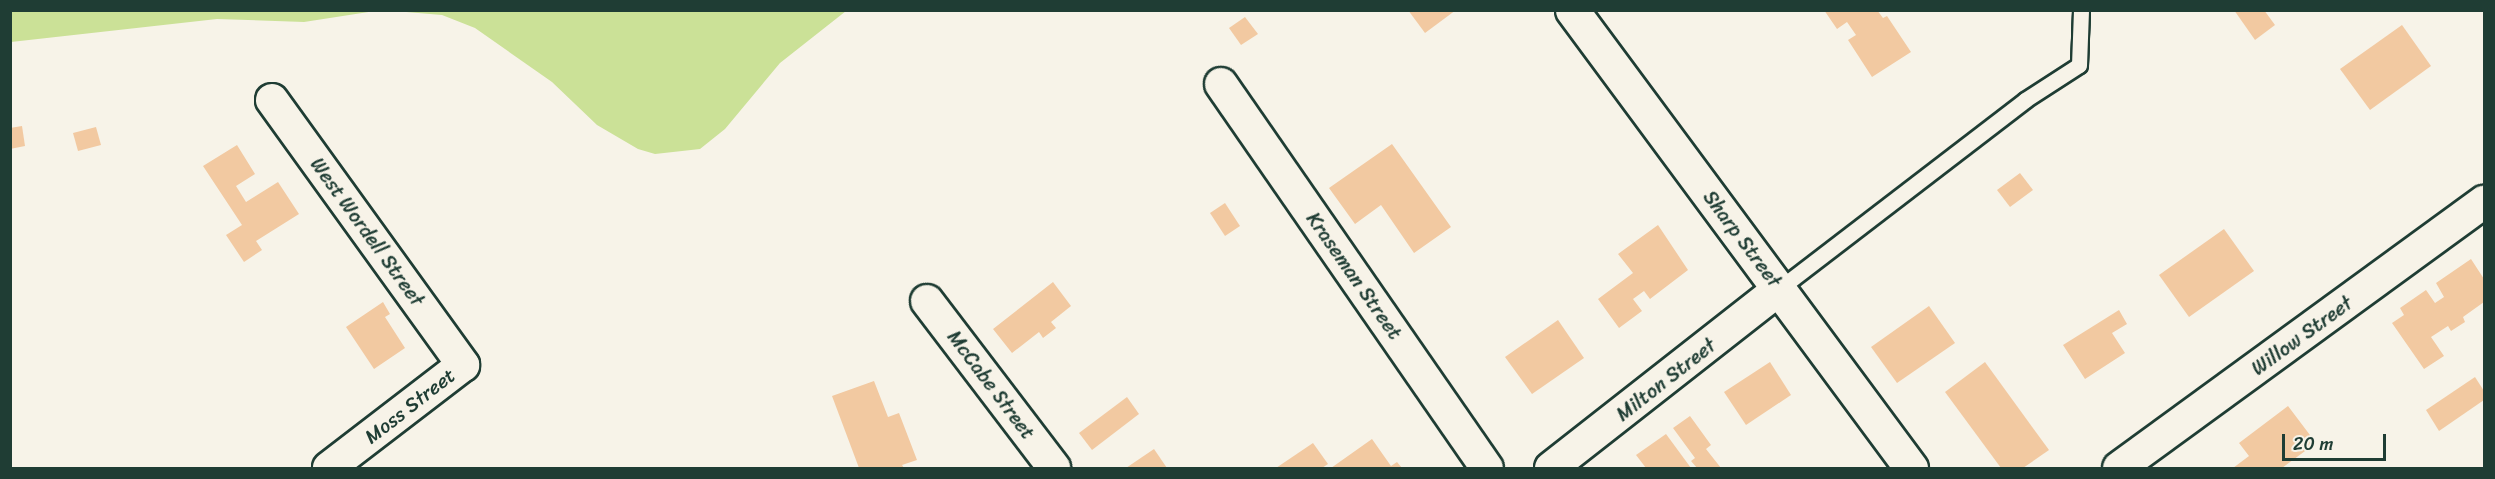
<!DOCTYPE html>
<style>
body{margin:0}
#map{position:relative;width:2495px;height:479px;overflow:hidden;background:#f7f3e8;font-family:Sriracha,sans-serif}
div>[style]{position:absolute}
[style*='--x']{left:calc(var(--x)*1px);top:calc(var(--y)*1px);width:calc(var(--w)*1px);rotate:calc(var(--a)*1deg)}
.green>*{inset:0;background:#cbe197}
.building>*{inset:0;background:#f2c9a1}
.roads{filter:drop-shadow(2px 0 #1f3d34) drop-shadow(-2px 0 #1f3d34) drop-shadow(0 2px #1f3d34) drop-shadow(0 -2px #1f3d34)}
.lane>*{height:15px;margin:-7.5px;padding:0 7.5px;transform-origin:7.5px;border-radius:7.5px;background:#f7f3e8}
.street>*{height:32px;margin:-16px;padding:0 16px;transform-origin:16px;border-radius:16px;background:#f7f3e8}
.secondary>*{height:33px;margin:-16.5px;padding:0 16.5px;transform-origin:16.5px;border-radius:16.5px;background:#f7f3e8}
span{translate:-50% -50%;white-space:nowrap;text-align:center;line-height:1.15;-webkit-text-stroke:6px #f7f3e8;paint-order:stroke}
.street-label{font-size:20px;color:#1f3d34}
.frame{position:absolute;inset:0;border:12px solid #1f3d34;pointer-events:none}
.scale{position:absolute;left:2282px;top:434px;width:104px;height:27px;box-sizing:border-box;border:3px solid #1f3d34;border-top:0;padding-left:8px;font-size:18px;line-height:21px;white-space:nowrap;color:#1f3d34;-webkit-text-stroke:4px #f7f3e8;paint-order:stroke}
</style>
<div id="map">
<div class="green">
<div style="clip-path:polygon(11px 10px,375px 10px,375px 11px,304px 22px,217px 19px,11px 42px)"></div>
<div style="clip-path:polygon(394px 11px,846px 11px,780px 63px,725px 129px,700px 149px,655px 154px,638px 149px,597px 125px,552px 82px,475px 28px,442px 15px)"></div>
</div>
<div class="building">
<div style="clip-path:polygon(1408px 10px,1456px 10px,1425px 33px)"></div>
<div style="clip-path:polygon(1824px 10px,1877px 10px,1883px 18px,1887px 16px,1911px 52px,1872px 77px,1848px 40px,1856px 35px,1847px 22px,1837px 29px)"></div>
<div style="clip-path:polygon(2234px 10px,2264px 10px,2275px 25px,2255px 40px)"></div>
<div style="clip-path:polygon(1245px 17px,1258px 34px,1241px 45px,1229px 28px)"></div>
<div style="clip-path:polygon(2402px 25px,2431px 66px,2370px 110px,2340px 69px)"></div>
<div style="clip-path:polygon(22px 126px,25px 146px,10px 149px,10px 128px)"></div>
<div style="clip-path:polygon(96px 127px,101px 145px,78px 151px,73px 133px)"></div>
<div style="clip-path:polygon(1392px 144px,1451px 227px,1414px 253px,1381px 205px,1355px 224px,1329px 188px)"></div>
<div style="clip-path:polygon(237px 145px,255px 174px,236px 186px,246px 202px,278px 182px,299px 214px,256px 241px,262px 250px,244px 262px,226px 235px,242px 225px,203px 166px)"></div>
<div style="clip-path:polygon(2020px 173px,2033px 190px,2010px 207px,1997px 190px)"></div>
<div style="clip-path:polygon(1225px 203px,1240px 226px,1225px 236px,1210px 213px)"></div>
<div style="clip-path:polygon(1658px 225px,1688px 270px,1650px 299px,1644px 291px,1633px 299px,1642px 311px,1619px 328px,1598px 299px,1633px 273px,1618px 254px)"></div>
<div style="clip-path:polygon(2224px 229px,2254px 271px,2189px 317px,2159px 275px)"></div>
<div style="clip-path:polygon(2471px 259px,2484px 279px,2484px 302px,2463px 317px,2465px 322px,2451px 331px,2448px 326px,2431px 337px,2444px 356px,2424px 369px,2392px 323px,2404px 315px,2400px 308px,2426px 290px,2435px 303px,2444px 297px,2436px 283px)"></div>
<div style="clip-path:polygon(1053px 282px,1071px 306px,1051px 322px,1056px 328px,1043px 338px,1039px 332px,1012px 353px,993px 329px)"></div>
<div style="clip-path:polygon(383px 302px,390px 314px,385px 317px,405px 348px,374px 369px,346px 327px)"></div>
<div style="clip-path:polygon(1929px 306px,1955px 343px,1897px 383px,1871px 347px)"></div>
<div style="clip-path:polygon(2119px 310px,2127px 324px,2112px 333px,2125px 353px,2085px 379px,2063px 345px)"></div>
<div style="clip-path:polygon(1558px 320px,1584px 358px,1532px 394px,1505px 357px)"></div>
<div style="clip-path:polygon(1770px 362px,1791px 395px,1746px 425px,1724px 392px)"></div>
<div style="clip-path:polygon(1985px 362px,2049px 450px,2023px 468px,2001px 468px,1945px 392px)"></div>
<div style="clip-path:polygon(2475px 377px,2484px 391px,2484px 400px,2439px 431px,2426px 410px)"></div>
<div style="clip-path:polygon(874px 381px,888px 417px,899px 413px,917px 460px,902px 465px,904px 468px,859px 468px,832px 396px)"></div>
<div style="clip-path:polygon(1127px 397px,1139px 414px,1092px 450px,1079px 433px)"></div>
<div style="clip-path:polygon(2288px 406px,2316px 443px,2282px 468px,2233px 468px,2249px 456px,2239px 443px)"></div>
<div style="clip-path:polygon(1690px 416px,1711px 445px,1706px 449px,1721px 468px,1697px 468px,1691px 461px,1695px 458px,1673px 428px)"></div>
<div style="clip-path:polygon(1666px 434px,1691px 468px,1646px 468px,1636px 455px)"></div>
<div style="clip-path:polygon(1372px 439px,1391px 466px,1397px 462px,1402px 468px,1331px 468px)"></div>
<div style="clip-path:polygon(1313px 443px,1328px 464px,1322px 468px,1276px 468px)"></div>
<div style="clip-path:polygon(1154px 449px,1167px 468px,1126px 468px)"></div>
</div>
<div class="roads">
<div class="lane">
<div style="--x:1779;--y:289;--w:310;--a:-37.5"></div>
<div style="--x:2025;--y:100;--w:64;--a:-32.9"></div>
<div style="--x:2079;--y:65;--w:55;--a:-87.9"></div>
</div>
<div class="street">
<div style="--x:1221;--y:84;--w:467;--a:55.3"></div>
<div style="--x:272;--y:100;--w:327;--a:54.2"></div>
<div style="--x:463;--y:365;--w:169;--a:142.5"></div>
<div style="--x:927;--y:301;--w:210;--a:52.7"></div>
<div style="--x:1551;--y:468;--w:290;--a:-38.1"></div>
<div style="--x:2119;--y:468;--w:452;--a:-36.1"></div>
</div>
<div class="secondary">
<div style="--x:1572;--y:10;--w:570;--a:53.49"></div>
</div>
</div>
<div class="street-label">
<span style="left:367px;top:232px;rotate:54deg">West Wordell Street</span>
<span style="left:1742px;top:239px;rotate:53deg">Sharp Street</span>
<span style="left:1354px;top:276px;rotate:55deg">Kraseman Street</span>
<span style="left:2302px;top:336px;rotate:-36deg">Willow Street</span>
<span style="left:1666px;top:380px;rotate:-38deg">Milton Street</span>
<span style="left:991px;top:385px;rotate:53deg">McCabe Street</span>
<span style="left:410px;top:406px;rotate:-38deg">Moss Street</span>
</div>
<div class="frame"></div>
<div class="scale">20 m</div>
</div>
